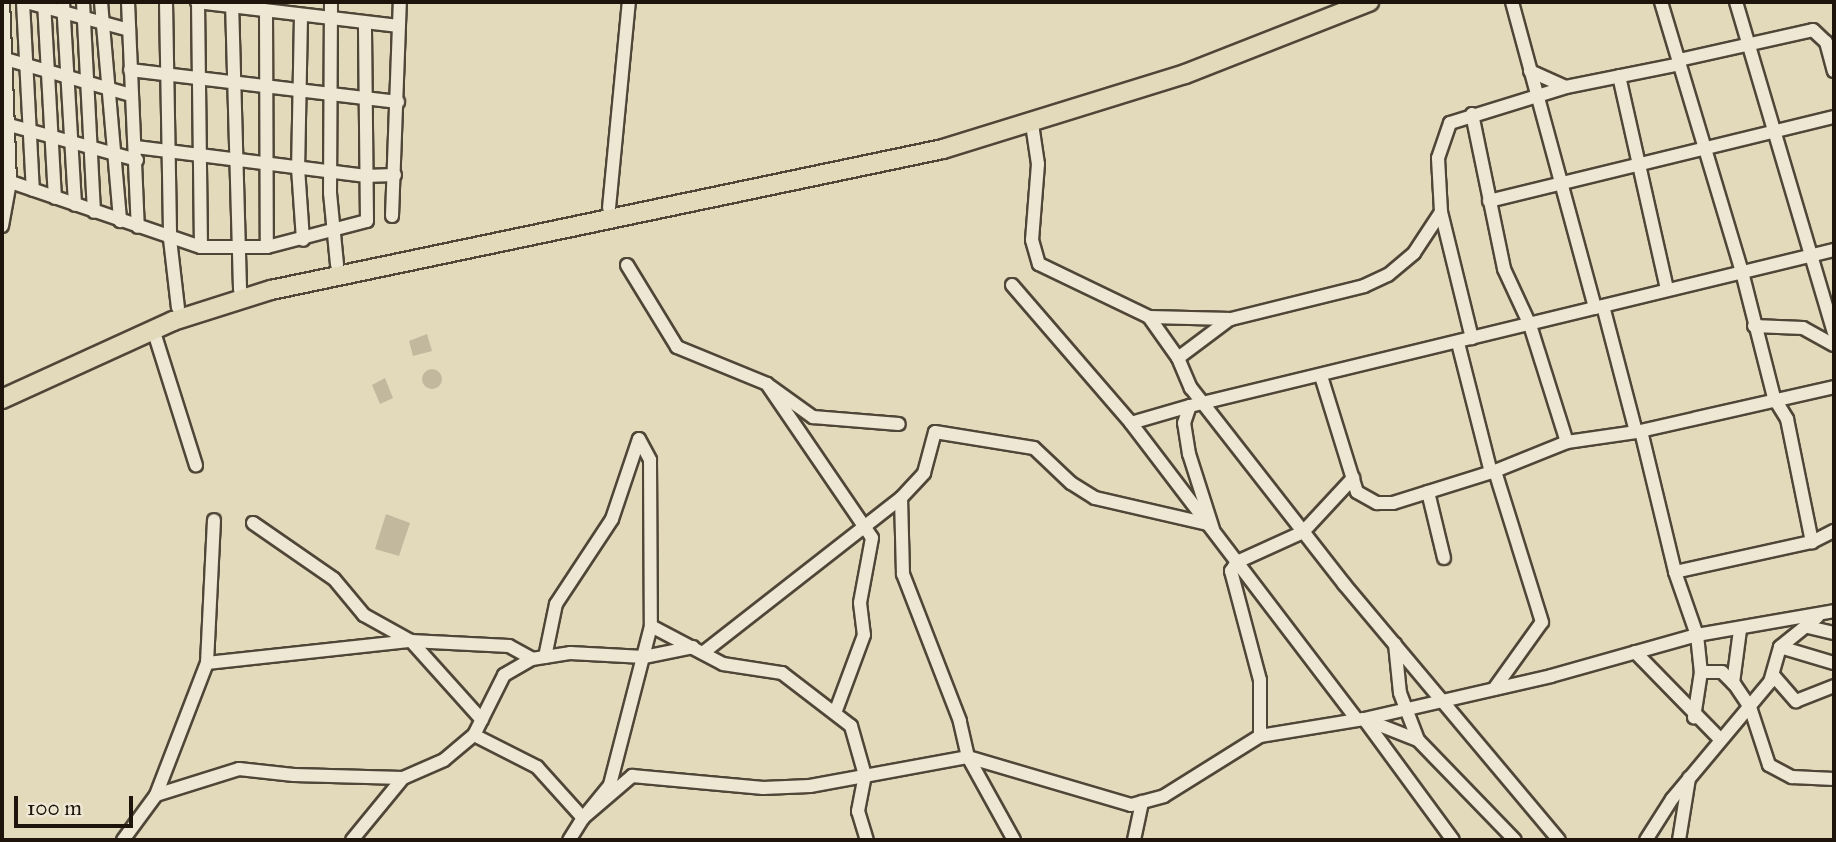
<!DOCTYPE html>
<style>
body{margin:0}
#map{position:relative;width:1836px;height:842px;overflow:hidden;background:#e3dabc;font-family:"IM FELL Great Primer",serif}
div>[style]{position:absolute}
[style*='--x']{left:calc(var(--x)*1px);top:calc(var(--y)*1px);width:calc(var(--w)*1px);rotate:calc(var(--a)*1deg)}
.green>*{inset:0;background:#c2b89e}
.round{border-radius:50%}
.roads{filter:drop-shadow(2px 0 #504638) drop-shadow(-2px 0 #504638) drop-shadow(0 2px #504638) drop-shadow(0 -2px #504638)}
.minor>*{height:12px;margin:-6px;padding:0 6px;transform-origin:6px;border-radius:6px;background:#ede7d3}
.highway>*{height:18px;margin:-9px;padding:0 9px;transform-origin:9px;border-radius:9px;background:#e3dabc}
span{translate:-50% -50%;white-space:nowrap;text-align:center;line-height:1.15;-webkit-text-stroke:5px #ede7d3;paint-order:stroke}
.frame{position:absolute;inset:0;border:4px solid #1f140c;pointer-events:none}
.scale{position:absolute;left:14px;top:796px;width:119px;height:32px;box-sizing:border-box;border:4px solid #1f140c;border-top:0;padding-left:9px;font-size:21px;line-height:24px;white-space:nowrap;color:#1f140c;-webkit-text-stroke:5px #ede7d3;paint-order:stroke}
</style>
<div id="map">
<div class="green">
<div style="clip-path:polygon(427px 334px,432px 351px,413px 356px,409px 341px)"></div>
<div class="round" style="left:422px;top:369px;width:20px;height:20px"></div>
<div style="clip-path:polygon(385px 378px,393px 398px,380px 404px,372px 385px)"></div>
<div style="clip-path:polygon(386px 514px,410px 523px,399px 556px,375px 549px)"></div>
</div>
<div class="roads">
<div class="minor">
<div style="--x:23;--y:2;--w:188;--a:87"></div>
<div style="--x:26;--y:2;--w:107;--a:15.2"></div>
<div style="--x:44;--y:2;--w:196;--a:86.8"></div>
<div style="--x:63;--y:2;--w:203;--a:86.6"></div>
<div style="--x:83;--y:2;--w:210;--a:87"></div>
<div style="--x:101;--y:2;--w:220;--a:85"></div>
<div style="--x:128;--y:2;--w:225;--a:87.5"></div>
<div style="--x:166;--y:2;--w:237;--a:89"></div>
<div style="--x:170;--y:239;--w:69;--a:83.4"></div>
<div style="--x:197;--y:2;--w:203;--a:6.8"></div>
<div style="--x:198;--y:2;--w:245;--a:89.3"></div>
<div style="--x:232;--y:2;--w:288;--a:88.4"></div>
<div style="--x:331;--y:2;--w:191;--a:90.3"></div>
<div style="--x:330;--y:193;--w:72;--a:84.4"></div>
<div style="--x:1512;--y:2;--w:317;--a:74.8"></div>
<div style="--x:1661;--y:2;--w:282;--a:73.3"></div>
<div style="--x:1742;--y:272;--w:130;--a:75.7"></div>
<div style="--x:1774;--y:398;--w:25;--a:58"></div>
<div style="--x:1787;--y:419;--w:126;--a:78.5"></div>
<div style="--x:1736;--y:2;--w:345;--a:73.5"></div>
<div style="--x:266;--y:11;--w:236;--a:89.8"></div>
<div style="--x:301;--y:16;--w:152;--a:91.1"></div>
<div style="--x:298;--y:168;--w:72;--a:86"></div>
<div style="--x:2;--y:58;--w:134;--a:16"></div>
<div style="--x:1679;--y:60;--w:137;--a:-12.6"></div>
<div style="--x:1813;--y:30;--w:18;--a:43"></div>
<div style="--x:1826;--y:42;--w:30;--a:75"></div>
<div style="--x:130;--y:70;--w:270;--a:6.8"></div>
<div style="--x:1530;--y:71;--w:39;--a:24"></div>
<div style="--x:1619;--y:76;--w:218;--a:77.3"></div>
<div style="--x:1472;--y:114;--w:158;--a:78.3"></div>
<div style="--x:1504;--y:269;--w:62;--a:65.1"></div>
<div style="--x:1530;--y:325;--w:123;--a:72.5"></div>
<div style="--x:2;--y:123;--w:140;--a:15.3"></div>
<div style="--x:1032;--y:124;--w:40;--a:81.5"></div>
<div style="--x:1038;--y:164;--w:76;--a:94.5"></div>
<div style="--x:1032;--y:240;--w:25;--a:74"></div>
<div style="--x:1039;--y:264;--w:122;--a:25.7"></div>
<div style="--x:1149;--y:317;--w:50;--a:54.7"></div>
<div style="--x:1178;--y:358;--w:33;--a:67"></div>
<div style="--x:1191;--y:388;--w:249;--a:52"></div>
<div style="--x:1344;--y:584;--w:334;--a:50"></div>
<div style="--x:136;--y:147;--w:230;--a:7.2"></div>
<div style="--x:364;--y:176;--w:31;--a:-2"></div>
<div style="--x:2;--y:179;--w:210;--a:18.9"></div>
<div style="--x:201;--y:247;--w:66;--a:0"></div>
<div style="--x:267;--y:247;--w:103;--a:-14.6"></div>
<div style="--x:367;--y:221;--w:198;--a:-90.6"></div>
<div style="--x:1489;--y:201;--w:355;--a:-13.7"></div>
<div style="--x:609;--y:208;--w:207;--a:-84.5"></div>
<div style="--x:1441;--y:212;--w:130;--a:76.2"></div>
<div style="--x:392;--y:216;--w:214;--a:-87.9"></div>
<div style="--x:2;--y:226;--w:45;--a:-79.7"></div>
<div style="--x:10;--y:182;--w:180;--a:-92.2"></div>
<div style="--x:627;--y:265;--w:96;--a:58.6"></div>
<div style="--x:677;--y:347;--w:97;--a:22.3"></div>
<div style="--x:767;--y:384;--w:57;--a:35.7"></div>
<div style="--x:813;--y:417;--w:86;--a:4.7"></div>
<div style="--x:1012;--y:285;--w:182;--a:49.2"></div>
<div style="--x:1131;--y:423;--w:373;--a:52.7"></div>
<div style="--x:1603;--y:306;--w:130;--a:75.3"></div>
<div style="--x:1149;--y:317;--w:82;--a:1.4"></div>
<div style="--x:1231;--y:319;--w:137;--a:-13.9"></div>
<div style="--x:1364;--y:286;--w:26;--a:-25"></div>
<div style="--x:1388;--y:275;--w:34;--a:-40"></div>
<div style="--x:1414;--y:253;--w:49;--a:-56.6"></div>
<div style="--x:1441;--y:212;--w:54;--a:-93.2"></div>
<div style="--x:1438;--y:158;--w:37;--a:-71"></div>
<div style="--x:1450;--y:123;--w:121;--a:-17.2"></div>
<div style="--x:1566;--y:87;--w:116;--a:-11.4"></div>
<div style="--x:1754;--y:326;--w:49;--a:2.3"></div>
<div style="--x:1803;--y:328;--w:35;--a:29"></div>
<div style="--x:153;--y:329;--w:143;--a:72.5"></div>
<div style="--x:1458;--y:343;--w:133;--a:75.7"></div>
<div style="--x:1178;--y:358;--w:65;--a:-36.9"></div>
<div style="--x:1321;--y:376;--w:121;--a:72.8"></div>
<div style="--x:1357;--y:492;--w:23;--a:29"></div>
<div style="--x:1377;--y:503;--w:16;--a:0"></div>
<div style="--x:1393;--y:503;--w:107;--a:-17.4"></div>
<div style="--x:1495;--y:471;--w:78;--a:-21.9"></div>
<div style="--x:1567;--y:442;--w:70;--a:-8.2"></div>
<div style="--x:1636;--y:432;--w:203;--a:-12.8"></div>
<div style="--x:767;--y:384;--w:186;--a:55.7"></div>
<div style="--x:872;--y:538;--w:66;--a:100.5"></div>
<div style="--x:860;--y:603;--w:32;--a:83"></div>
<div style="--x:864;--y:635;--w:83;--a:110.4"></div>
<div style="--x:1131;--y:423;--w:61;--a:-16.1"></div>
<div style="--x:1641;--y:431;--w:145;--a:76.4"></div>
<div style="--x:1675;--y:572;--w:67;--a:70.8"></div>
<div style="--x:1697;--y:635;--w:37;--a:84"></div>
<div style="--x:1701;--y:672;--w:46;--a:98.8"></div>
<div style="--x:639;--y:439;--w:24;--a:62"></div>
<div style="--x:650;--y:460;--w:166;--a:89.7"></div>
<div style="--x:651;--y:626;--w:81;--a:27.8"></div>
<div style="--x:723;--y:664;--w:60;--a:8.7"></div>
<div style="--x:782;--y:673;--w:87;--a:37.5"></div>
<div style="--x:851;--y:726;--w:51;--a:74.1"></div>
<div style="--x:865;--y:775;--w:37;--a:101"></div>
<div style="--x:858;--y:811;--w:30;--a:73"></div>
<div style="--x:1428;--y:492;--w:68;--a:76.4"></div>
<div style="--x:253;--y:523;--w:98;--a:34.7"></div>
<div style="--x:334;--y:579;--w:47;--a:50.2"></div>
<div style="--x:364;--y:615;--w:54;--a:29"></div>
<div style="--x:411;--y:641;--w:106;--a:48.1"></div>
<div style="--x:1213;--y:529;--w:79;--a:-107.7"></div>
<div style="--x:1189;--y:454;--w:31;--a:-99"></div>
<div style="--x:1184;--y:423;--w:18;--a:-71"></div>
<div style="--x:1190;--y:406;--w:663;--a:-13.62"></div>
<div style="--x:1675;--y:572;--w:140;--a:-12.4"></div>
<div style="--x:1812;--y:542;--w:25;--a:-27"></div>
<div style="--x:651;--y:626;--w:164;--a:104.5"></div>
<div style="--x:610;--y:785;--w:43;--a:129.3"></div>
<div style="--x:583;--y:818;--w:65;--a:-40.6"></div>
<div style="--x:632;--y:776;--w:132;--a:5.2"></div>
<div style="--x:763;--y:788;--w:47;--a:-2.4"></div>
<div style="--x:810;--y:786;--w:161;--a:-10.4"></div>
<div style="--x:968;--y:757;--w:170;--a:16.4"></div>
<div style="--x:1131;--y:805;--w:34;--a:-15"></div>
<div style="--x:1164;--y:796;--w:113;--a:-32"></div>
<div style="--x:1260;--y:736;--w:105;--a:-9.3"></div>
<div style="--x:1364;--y:719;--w:192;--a:-12.9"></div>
<div style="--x:1551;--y:676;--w:152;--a:-15.7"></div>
<div style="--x:1697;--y:635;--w:139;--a:-9.9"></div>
<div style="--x:1808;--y:627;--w:27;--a:13"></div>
<div style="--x:1395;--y:644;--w:49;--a:84.2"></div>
<div style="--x:1400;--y:693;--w:50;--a:69"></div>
<div style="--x:1780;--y:647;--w:56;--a:16.5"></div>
<div style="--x:704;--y:652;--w:250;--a:-38"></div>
<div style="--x:1635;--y:652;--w:123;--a:45.7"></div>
<div style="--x:545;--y:657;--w:54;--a:-78.3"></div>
<div style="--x:556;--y:604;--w:102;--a:-56.6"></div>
<div style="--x:612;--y:519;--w:84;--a:-71.4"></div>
<div style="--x:207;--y:663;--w:205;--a:-6.2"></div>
<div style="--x:411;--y:641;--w:98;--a:2.9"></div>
<div style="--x:509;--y:646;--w:26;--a:29"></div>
<div style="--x:1701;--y:672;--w:21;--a:0"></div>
<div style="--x:1722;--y:672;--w:18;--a:45"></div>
<div style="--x:1735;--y:685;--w:27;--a:56"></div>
<div style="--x:1750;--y:707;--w:61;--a:71.9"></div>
<div style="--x:1769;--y:765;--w:26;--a:28"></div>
<div style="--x:1792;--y:777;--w:42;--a:2.7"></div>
<div style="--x:1773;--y:675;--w:35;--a:49"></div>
<div style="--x:1796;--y:701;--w:41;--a:-21.5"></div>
<div style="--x:1733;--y:683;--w:53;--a:-82.5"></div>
<div style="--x:1494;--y:689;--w:82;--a:-54.4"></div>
<div style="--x:1542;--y:622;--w:158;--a:-107.3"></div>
<div style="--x:1364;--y:719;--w:58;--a:21.3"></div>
<div style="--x:1418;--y:740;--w:139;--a:45.9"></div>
<div style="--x:1364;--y:719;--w:150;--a:53.7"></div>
<div style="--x:474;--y:735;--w:71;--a:26.9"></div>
<div style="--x:537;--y:767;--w:69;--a:48"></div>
<div style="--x:583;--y:818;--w:26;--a:122"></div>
<div style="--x:1260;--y:736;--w:56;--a:-90"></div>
<div style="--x:1260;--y:680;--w:113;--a:-104.9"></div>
<div style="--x:1231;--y:571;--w:11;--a:-56"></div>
<div style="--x:1237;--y:562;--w:72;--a:-24.4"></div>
<div style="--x:1303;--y:532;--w:74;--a:-47.2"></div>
<div style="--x:156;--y:795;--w:87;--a:-17.4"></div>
<div style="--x:239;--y:769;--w:55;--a:6.2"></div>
<div style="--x:294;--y:775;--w:109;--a:1.6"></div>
<div style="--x:123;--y:840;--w:56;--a:-53.7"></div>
<div style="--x:156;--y:795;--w:142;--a:-68.9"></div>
<div style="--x:207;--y:663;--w:143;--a:-87.2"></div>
<div style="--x:352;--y:840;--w:80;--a:-50.6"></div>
<div style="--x:403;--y:778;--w:45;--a:-23.7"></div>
<div style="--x:444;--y:760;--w:39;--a:-40"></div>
<div style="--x:474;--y:735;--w:67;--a:-63.4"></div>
<div style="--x:504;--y:675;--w:32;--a:-30"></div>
<div style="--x:532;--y:659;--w:38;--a:-9"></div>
<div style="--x:570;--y:653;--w:74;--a:3.1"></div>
<div style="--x:644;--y:657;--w:50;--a:-11.5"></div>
<div style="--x:1014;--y:840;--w:95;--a:-119"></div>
<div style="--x:968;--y:757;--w:37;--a:-103"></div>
<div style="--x:960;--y:721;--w:158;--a:-111.2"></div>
<div style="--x:903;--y:574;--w:76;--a:-91.5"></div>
<div style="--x:901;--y:498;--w:34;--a:-47"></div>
<div style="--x:924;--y:473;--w:42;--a:-75"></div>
<div style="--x:935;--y:432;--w:100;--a:9.2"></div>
<div style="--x:1034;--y:448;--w:51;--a:43.4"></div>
<div style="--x:1071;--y:483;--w:28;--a:32"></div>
<div style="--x:1095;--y:498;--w:116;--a:13"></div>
<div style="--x:1134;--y:840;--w:39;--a:-78"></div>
<div style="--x:1646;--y:840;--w:49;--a:-57.6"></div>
<div style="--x:1672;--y:799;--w:153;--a:-50.1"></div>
<div style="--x:1770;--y:682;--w:36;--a:-74"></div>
<div style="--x:1780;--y:647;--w:48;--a:-39"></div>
<div style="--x:1679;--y:840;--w:63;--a:-80.8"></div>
</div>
<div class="highway">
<div style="--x:2;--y:399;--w:188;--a:-24.5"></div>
<div style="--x:173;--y:321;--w:103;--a:-17.6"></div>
<div style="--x:271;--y:290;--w:687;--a:-11.85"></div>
<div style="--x:943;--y:149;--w:253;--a:-17.2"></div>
<div style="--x:1185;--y:74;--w:198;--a:-21.4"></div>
</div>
</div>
<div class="frame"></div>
<div class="scale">100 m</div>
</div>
